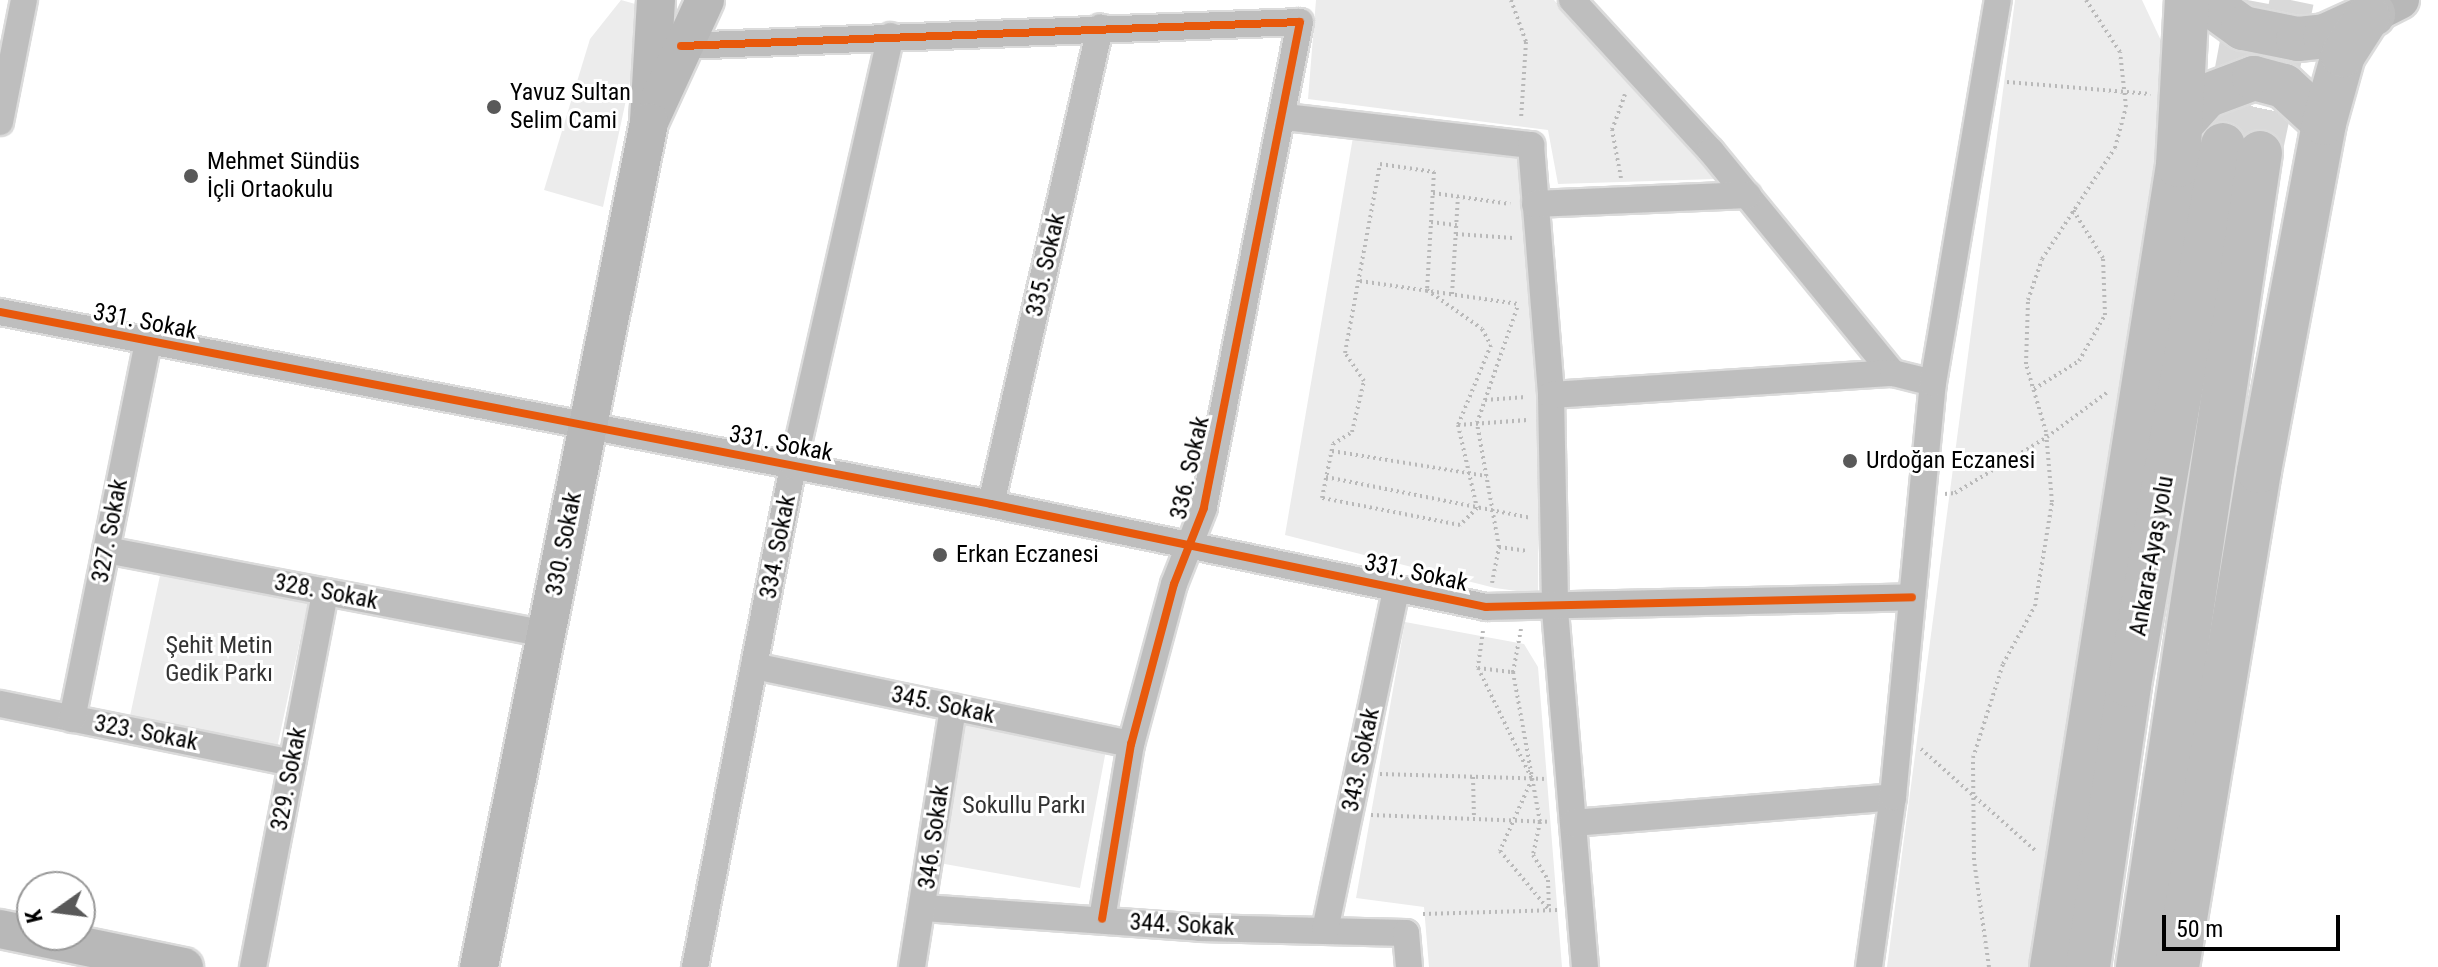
<!DOCTYPE html>
<meta charset="utf-8">
<style>
body{margin:0}
#map{position:relative;width:2438px;height:967px;overflow:hidden;background:#fff;font-family:"Roboto Condensed",sans-serif}
div>[style]{position:absolute}
[style*='--x']{left:calc(var(--x)*1px);top:calc(var(--y)*1px);width:calc(var(--w)*1px);rotate:calc(var(--a)*1deg)}
.green>*{inset:0;background:#ececec}
.highway-tunnel>*{height:44px;margin-top:-22px;transform-origin:0;background:repeating-linear-gradient(90deg,#d9d9d9 0 44px,transparent 0 66px)}
.path>*{height:4px;margin-top:-2px;transform-origin:0;background:repeating-linear-gradient(90deg,#b9b9b9 0 2px,transparent 0 6px)}
.roads{filter:drop-shadow(2px 0 #dbdbdb) drop-shadow(-2px 0 #dbdbdb) drop-shadow(0 2px #dbdbdb) drop-shadow(0 -2px #dbdbdb)}
.street>*{height:26px;margin:-13px;padding:0 13px;transform-origin:13px;border-radius:13px;background:#bebebe}
.secondary>*{height:38px;margin:-19px;padding:0 19px;transform-origin:19px;border-radius:19px;background:#b8b8b8}
.highway>*{height:44px;margin:-22px;padding:0 22px;transform-origin:22px;border-radius:22px;background:#bebebe}
.cycleway>*{height:8px;margin:-4px;padding:0 4px;transform-origin:4px;border-radius:4px;background:#e8590c}
.dots>*{width:22px;height:22px;translate:-50% -50%;box-sizing:border-box;border:4px solid #fff;border-radius:50%}
span{translate:-50% -50%;white-space:nowrap;text-align:center;line-height:1.15;-webkit-text-stroke:6px #fff;paint-order:stroke}
.poi-label{font-size:24px;color:#000}
.left{translate:0 -50%;text-align:left}
.street-label{font-size:24px;color:#000}
.park-label{font-size:24px;color:#333}
.north{position:absolute;left:16px;top:871px;width:80px;height:80px;box-sizing:border-box;background:#fff;border:2px solid #999;border-radius:50%;rotate:256deg;font-size:22px;font-weight:700;line-height:32px;text-align:center;color:#000}
.north::after{content:'';display:block;margin:auto;width:28px;height:36px;background:#595959;clip-path:polygon(50% 0,100% 100%,50% 72%,0 100%)}
.scale{position:absolute;left:2162px;top:915px;width:178px;height:36px;box-sizing:border-box;border:4px solid #000;border-top:0;padding-left:10px;font-size:24px;line-height:28px;white-space:nowrap;color:#000;-webkit-text-stroke:6px #fff;paint-order:stroke}
</style>
<div id="map">
<div class="green">
<div style="clip-path:polygon(621px 0,646px 7px,603px 207px,544px 190px,590px 39px)"></div>
<div style="clip-path:polygon(1316px 0,1554px 0,1715px 179px,1558px 184px,1548px 130px,1308px 99px)"></div>
<div style="clip-path:polygon(2015px 0,2142px 0,2164px 47px,2168px 99px,2032px 967px,1887px 967px)"></div>
<div style="clip-path:polygon(1353px 137px,1520px 159px,1539px 408px,1538px 594px,1495px 588px,1285px 535px)"></div>
<div style="clip-path:polygon(161px 571px,308px 603px,277px 748px,130px 716px)"></div>
<div style="clip-path:polygon(1405px 622px,1524px 644px,1538px 667px,1562px 967px,1429px 967px,1424px 907px,1356px 898px)"></div>
<div style="clip-path:polygon(963px 722px,1106px 750px,1080px 888px,939px 863px)"></div>
</div>
<div class="highway-tunnel">
<div style="--x:2223;--y:145;--w:147;--a:-79.5"></div>
<div style="--x:2260;--y:153;--w:156;--a:-78.2"></div>
</div>
<div class="path">
<div style="--x:1511;--y:0;--w:45;--a:70.3"></div>
<div style="--x:1526;--y:42;--w:78;--a:93.7"></div>
<div style="--x:2007;--y:82;--w:144;--a:4.8"></div>
<div style="--x:1380;--y:164;--w:55;--a:8.4"></div>
<div style="--x:1434;--y:172;--w:118;--a:93.4"></div>
<div style="--x:1427;--y:290;--w:67;--a:35.3"></div>
<div style="--x:1482;--y:329;--w:18;--a:61"></div>
<div style="--x:1491;--y:345;--w:87;--a:112.4"></div>
<div style="--x:1458;--y:425;--w:85;--a:77.1"></div>
<div style="--x:1477;--y:508;--w:24;--a:135"></div>
<div style="--x:1460;--y:525;--w:141;--a:-168.9"></div>
<div style="--x:1322;--y:498;--w:55;--a:-78.5"></div>
<div style="--x:1333;--y:444;--w:22;--a:-32"></div>
<div style="--x:1352;--y:432;--w:52;--a:-76.8"></div>
<div style="--x:1364;--y:381;--w:34;--a:-124"></div>
<div style="--x:1345;--y:353;--w:192;--a:-79.5"></div>
<div style="--x:1621;--y:178;--w:49;--a:-100.6"></div>
<div style="--x:1612;--y:130;--w:38;--a:-70"></div>
<div style="--x:1433;--y:193;--w:78;--a:8.1"></div>
<div style="--x:1431;--y:222;--w:26;--a:7"></div>
<div style="--x:1456;--y:234;--w:57;--a:4"></div>
<div style="--x:1360;--y:281;--w:160;--a:8.3"></div>
<div style="--x:1452;--y:294;--w:97;--a:-86.5"></div>
<div style="--x:2034;--y:389;--w:53;--a:-31.9"></div>
<div style="--x:2079;--y:361;--w:53;--a:-60.5"></div>
<div style="--x:2105;--y:315;--w:57;--a:-92"></div>
<div style="--x:2103;--y:258;--w:57;--a:-122"></div>
<div style="--x:1485;--y:400;--w:41;--a:-4.2"></div>
<div style="--x:1458;--y:425;--w:69;--a:-4.1"></div>
<div style="--x:1332;--y:451;--w:157;--a:9.2"></div>
<div style="--x:1326;--y:477;--w:209;--a:11.3"></div>
<div style="--x:1945;--y:494;--w:10;--a:-6"></div>
<div style="--x:1955;--y:493;--w:108;--a:-31.3"></div>
<div style="--x:2047;--y:437;--w:77;--a:-36.6"></div>
<div style="--x:1499;--y:547;--w:29;--a:8"></div>
<div style="--x:1492;--y:583;--w:37;--a:-79"></div>
<div style="--x:1499;--y:547;--w:126;--a:-100.1"></div>
<div style="--x:1477;--y:423;--w:125;--a:-70.8"></div>
<div style="--x:1521;--y:629;--w:44;--a:100.5"></div>
<div style="--x:1513;--y:672;--w:152;--a:79.8"></div>
<div style="--x:1540;--y:822;--w:34;--a:102"></div>
<div style="--x:1533;--y:855;--w:29;--a:59"></div>
<div style="--x:1548;--y:880;--w:28;--a:88"></div>
<div style="--x:1483;--y:631;--w:37;--a:98"></div>
<div style="--x:1478;--y:668;--w:123;--a:64.1"></div>
<div style="--x:1532;--y:779;--w:79;--a:114"></div>
<div style="--x:1500;--y:851;--w:77;--a:50.3"></div>
<div style="--x:1478;--y:668;--w:35;--a:7"></div>
<div style="--x:1921;--y:749;--w:154;--a:41.6"></div>
<div style="--x:1380;--y:774;--w:167;--a:1.7"></div>
<div style="--x:1473;--y:777;--w:42;--a:88.6"></div>
<div style="--x:1371;--y:815;--w:179;--a:2.2"></div>
<div style="--x:1423;--y:914;--w:135;--a:-1.7"></div>
<div style="--x:1989;--y:967;--w:108;--a:-98"></div>
<div style="--x:1974;--y:860;--w:102;--a:-90.6"></div>
<div style="--x:1973;--y:758;--w:99;--a:-72.3"></div>
<div style="--x:2003;--y:664;--w:66;--a:-61.1"></div>
<div style="--x:2035;--y:606;--w:105;--a:-80.7"></div>
<div style="--x:2052;--y:502;--w:70;--a:-94.9"></div>
<div style="--x:2046;--y:432;--w:71;--a:-106.4"></div>
<div style="--x:2026;--y:364;--w:64;--a:-88.2"></div>
<div style="--x:2028;--y:300;--w:43;--a:-71.1"></div>
<div style="--x:2042;--y:259;--w:133;--a:-56.7"></div>
<div style="--x:2115;--y:148;--w:42;--a:-75"></div>
<div style="--x:2126;--y:107;--w:55;--a:-96.2"></div>
<div style="--x:2120;--y:52;--w:62;--a:-123.2"></div>
</div>
<div class="roads">
<div class="street">
<div style="--x:1572;--y:0;--w:205;--a:47.4"></div>
<div style="--x:1711;--y:151;--w:287;--a:50.7"></div>
<div style="--x:681;--y:46;--w:619;--a:-2.22"></div>
<div style="--x:1300;--y:22;--w:495;--a:101.2"></div>
<div style="--x:1204;--y:508;--w:82;--a:111.5"></div>
<div style="--x:1174;--y:584;--w:166;--a:105"></div>
<div style="--x:1131;--y:744;--w:177;--a:99.4"></div>
<div style="--x:1285;--y:117;--w:248;--a:6.5"></div>
<div style="--x:1531;--y:145;--w:251;--a:85.4"></div>
<div style="--x:1551;--y:395;--w:215;--a:88.9"></div>
<div style="--x:1555;--y:610;--w:358;--a:85.2"></div>
<div style="--x:0;--y:122;--w:124;--a:-78.9"></div>
<div style="--x:1535;--y:204;--w:213;--a:-2.4"></div>
<div style="--x:0;--y:312;--w:1009;--a:10.96"></div>
<div style="--x:991;--y:504;--w:506;--a:11.75"></div>
<div style="--x:1486;--y:607;--w:426;--a:-1.3"></div>
<div style="--x:1551;--y:395;--w:343;--a:-3.7"></div>
<div style="--x:1893;--y:373;--w:41;--a:14"></div>
<div style="--x:991;--y:504;--w:489;--a:-77.1"></div>
<div style="--x:106;--y:550;--w:448;--a:10.8"></div>
<div style="--x:754;--y:666;--w:385;--a:11.7"></div>
<div style="--x:0;--y:704;--w:298;--a:11.4"></div>
<div style="--x:72;--y:719;--w:384;--a:-78.6"></div>
<div style="--x:1573;--y:823;--w:321;--a:-4.6"></div>
<div style="--x:924;--y:908;--w:277;--a:4.1"></div>
<div style="--x:1200;--y:928;--w:206;--a:1.4"></div>
<div style="--x:1406;--y:933;--w:34;--a:85"></div>
<div style="--x:1325;--y:930;--w:347;--a:-78.2"></div>
<div style="--x:253;--y:967;--w:382;--a:-79.1"></div>
<div style="--x:695;--y:967;--w:510;--a:-78.93"></div>
<div style="--x:793;--y:466;--w:441;--a:-77.2"></div>
<div style="--x:912;--y:967;--w:263;--a:-81"></div>
<div style="--x:1869;--y:967;--w:172;--a:-82"></div>
<div style="--x:1893;--y:797;--w:416;--a:-84.5"></div>
<div style="--x:1933;--y:383;--w:388;--a:-80.4"></div>
</div>
<div class="secondary">
<div style="--x:656;--y:0;--w:122;--a:93.3"></div>
<div style="--x:649;--y:122;--w:134;--a:-65.3"></div>
<div style="--x:2376;--y:12;--w:27;--a:-27"></div>
<div style="--x:0;--y:929;--w:188;--a:11.7"></div>
<div style="--x:479;--y:967;--w:862;--a:-78.62"></div>
</div>
<div class="highway">
<div style="--x:2204;--y:0;--w:48;--a:35.7"></div>
<div style="--x:2243;--y:28;--w:56;--a:11.3"></div>
<div style="--x:2298;--y:39;--w:27;--a:-6"></div>
<div style="--x:2325;--y:36;--w:53;--a:-24.6"></div>
<div style="--x:2182;--y:123;--w:36;--a:-48"></div>
<div style="--x:2206;--y:96;--w:51;--a:-20.6"></div>
<div style="--x:2254;--y:78;--w:31;--a:15"></div>
<div style="--x:2284;--y:86;--w:54;--a:42.8"></div>
<div style="--x:2052;--y:967;--w:812;--a:-81.07"></div>
<div style="--x:2178;--y:165;--w:165;--a:-86.9"></div>
<div style="--x:2088;--y:967;--w:285;--a:-81.7"></div>
<div style="--x:2129;--y:685;--w:548;--a:-80.13"></div>
<div style="--x:2138;--y:967;--w:823;--a:-81.48"></div>
<div style="--x:2177;--y:967;--w:503;--a:-80.61"></div>
<div style="--x:2259;--y:471;--w:354;--a:-79.4"></div>
<div style="--x:2324;--y:123;--w:71;--a:-74.4"></div>
<div style="--x:2343;--y:55;--w:46;--a:-57.3"></div>
</div>
</div>
<div class="cycleway">
<div style="--x:681;--y:46;--w:619;--a:-2.22"></div>
<div style="--x:1300;--y:22;--w:495;--a:101.2"></div>
<div style="--x:1204;--y:508;--w:82;--a:111.5"></div>
<div style="--x:1174;--y:584;--w:166;--a:105"></div>
<div style="--x:1131;--y:744;--w:177;--a:99.4"></div>
<div style="--x:0;--y:312;--w:1009;--a:10.96"></div>
<div style="--x:991;--y:504;--w:506;--a:11.75"></div>
<div style="--x:1486;--y:607;--w:426;--a:-1.3"></div>
</div>
<div class="dots">
<div style="left:494px;top:107px;background:#595959"></div>
<div style="left:191px;top:176px;background:#595959"></div>
<div style="left:1850px;top:461px;background:#595959"></div>
<div style="left:940px;top:555px;background:#595959"></div>
</div>
<div class="poi-label">
<span class="left" style="left:510px;top:107px">Yavuz Sultan<br>Selim Cami</span>
<span class="left" style="left:207px;top:176px">Mehmet Sündüs<br>İçli Ortaokulu</span>
<span class="left" style="left:1866px;top:461px">Urdoğan Eczanesi</span>
<span class="left" style="left:956px;top:555px">Erkan Eczanesi</span>
</div>
<div class="street-label">
<span style="left:1046px;top:265px;rotate:-77deg">335. Sokak</span>
<span style="left:145px;top:322px;rotate:11deg">331. Sokak</span>
<span style="left:781px;top:444px;rotate:11deg">331. Sokak</span>
<span style="left:1190px;top:468px;rotate:-77deg">336. Sokak</span>
<span style="left:110px;top:531px;rotate:-79deg">327. Sokak</span>
<span style="left:564px;top:544px;rotate:-79deg">330. Sokak</span>
<span style="left:778px;top:547px;rotate:-79deg">334. Sokak</span>
<span style="left:2152px;top:556px;rotate:-80deg">Ankara-Ayaş yolu</span>
<span style="left:1416px;top:573px;rotate:12deg">331. Sokak</span>
<span style="left:326px;top:592px;rotate:11deg">328. Sokak</span>
<span style="left:943px;top:705px;rotate:12deg">345. Sokak</span>
<span style="left:146px;top:733px;rotate:11deg">323. Sokak</span>
<span style="left:1361px;top:760px;rotate:-78deg">343. Sokak</span>
<span style="left:289px;top:779px;rotate:-79deg">329. Sokak</span>
<span style="left:934px;top:837px;rotate:-82deg">346. Sokak</span>
<span style="left:1182px;top:925px;rotate:3deg">344. Sokak</span>
</div>
<div class="park-label">
<span style="left:219px;top:660px">Şehit Metin<br>Gedik Parkı</span>
<span style="left:1024px;top:806px">Sokullu Parkı</span>
</div>
<div class="north">K</div>
<div class="scale">50 m</div>
</div>
